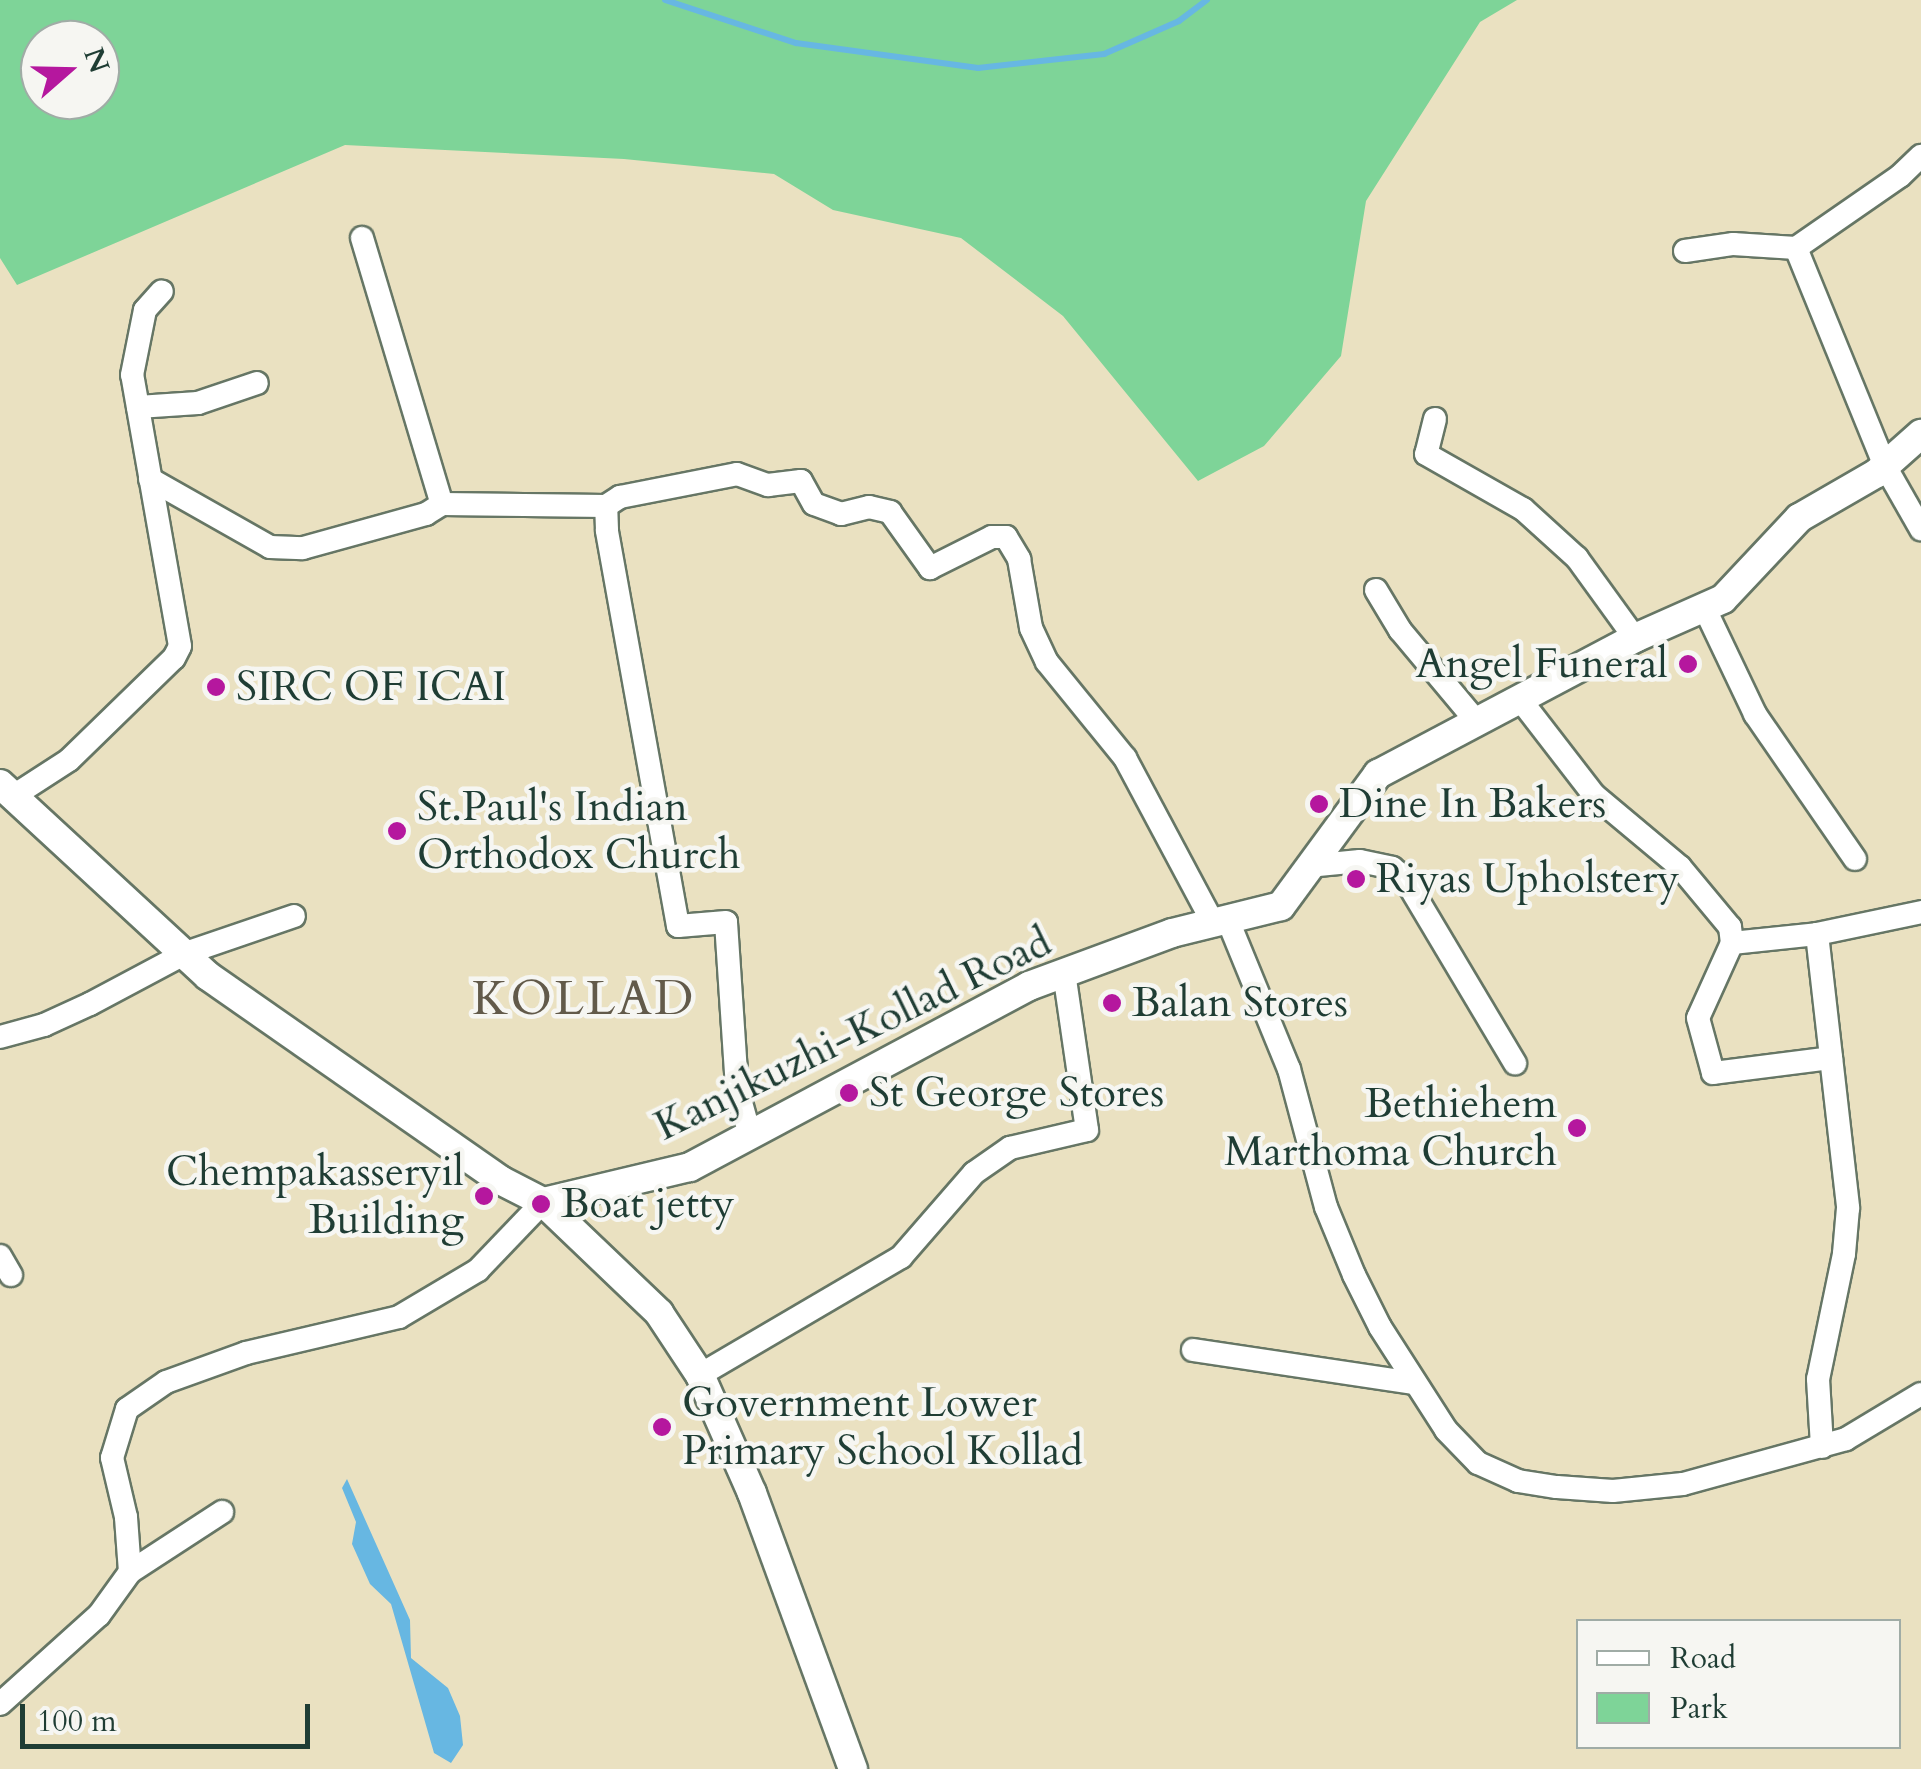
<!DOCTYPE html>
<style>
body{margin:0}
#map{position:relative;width:1921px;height:1769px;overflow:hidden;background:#eae1c1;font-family:Cardo,serif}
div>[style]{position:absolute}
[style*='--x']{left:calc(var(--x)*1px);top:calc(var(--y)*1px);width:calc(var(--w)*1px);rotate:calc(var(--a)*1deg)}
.green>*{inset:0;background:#7ed498}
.water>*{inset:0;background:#67b7e2}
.stream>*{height:6px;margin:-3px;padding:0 3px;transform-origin:3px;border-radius:3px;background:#67b7e2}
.roads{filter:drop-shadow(2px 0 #667665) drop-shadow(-2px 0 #667665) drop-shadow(0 2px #667665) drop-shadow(0 -2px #667665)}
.minor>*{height:22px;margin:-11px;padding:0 11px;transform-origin:11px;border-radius:11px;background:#fff}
.major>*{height:28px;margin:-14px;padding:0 14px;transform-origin:14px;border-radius:14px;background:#fff}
.dots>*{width:28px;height:28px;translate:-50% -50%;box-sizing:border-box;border:5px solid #f6f6f2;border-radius:50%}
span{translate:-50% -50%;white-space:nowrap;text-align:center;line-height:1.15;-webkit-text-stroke:9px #f6f6f2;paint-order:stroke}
.poi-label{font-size:42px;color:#1f3d34}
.right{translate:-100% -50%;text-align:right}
.left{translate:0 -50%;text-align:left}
.street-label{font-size:42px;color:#1f3d34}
.quarter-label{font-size:48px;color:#625a4a;letter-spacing:2.5px}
.legend{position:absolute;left:1576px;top:1619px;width:325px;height:130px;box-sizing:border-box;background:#f6f6f2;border:2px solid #a0aca6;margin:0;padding:12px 18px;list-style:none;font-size:30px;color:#1f3d34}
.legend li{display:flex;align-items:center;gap:20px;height:50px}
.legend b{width:50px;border:2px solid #a0aca6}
.north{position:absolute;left:20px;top:20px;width:100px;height:100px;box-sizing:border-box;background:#f6f6f2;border:2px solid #a0aca6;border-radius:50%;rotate:70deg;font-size:28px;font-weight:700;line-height:40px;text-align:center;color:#1f3d34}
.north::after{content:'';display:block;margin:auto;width:35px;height:45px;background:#b5179e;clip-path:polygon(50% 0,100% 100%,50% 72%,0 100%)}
.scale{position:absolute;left:20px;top:1704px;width:290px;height:45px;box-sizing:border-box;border:5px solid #1f3d34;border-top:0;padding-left:12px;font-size:30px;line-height:35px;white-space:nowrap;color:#1f3d34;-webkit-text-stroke:8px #f6f6f2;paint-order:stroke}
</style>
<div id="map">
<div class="green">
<div style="clip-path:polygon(evenodd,0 0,1517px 0,1480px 22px,1366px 201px,1341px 356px,1264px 446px,1198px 481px,1063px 316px,961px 238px,833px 210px,774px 174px,624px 159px,345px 145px,17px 285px,0 258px,0 0,40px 40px,100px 40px,100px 100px,40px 100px,40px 40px)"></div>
</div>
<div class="water">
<div style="clip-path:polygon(347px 1479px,410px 1620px,411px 1658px,448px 1688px,460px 1716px,463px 1745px,451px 1763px,434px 1753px,391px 1604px,370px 1584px,352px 1544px,356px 1522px,342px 1488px)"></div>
</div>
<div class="stream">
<div style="--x:665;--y:0;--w:138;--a:18.2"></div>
<div style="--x:796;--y:43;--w:184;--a:7.8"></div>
<div style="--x:978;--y:68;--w:127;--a:-6.3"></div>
<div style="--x:1104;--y:54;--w:82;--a:-23.7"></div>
<div style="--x:1179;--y:21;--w:35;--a:-37"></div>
</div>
<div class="roads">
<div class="minor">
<div style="--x:362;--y:238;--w:278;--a:73.3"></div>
<div style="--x:1796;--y:248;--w:235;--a:67.8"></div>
<div style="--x:1885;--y:466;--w:73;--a:60.3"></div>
<div style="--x:1685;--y:251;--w:49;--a:-8.3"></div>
<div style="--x:1733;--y:244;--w:63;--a:3.6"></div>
<div style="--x:1796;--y:248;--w:126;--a:-34.7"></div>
<div style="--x:1900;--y:176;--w:29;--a:-44"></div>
<div style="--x:138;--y:407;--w:60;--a:-3.8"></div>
<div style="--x:198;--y:403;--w:62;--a:-18.7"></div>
<div style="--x:1435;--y:419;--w:36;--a:104"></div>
<div style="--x:1426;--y:454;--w:112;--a:29.6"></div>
<div style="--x:1523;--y:509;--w:73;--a:42.2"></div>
<div style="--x:1577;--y:558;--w:99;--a:54.1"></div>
<div style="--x:150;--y:479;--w:138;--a:29.5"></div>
<div style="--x:270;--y:547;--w:33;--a:2"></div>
<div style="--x:303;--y:548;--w:128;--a:-15.5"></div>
<div style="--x:426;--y:514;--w:19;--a:-32"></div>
<div style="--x:442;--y:504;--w:164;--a:0.7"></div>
<div style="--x:1376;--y:590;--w:47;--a:59"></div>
<div style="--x:1400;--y:630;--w:119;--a:50.1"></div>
<div style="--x:1704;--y:607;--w:119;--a:64.5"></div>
<div style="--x:1755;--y:714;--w:176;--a:55.4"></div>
<div style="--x:1519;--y:698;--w:123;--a:52.3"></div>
<div style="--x:1594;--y:795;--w:112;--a:39.9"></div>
<div style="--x:1680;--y:867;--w:78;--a:50.2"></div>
<div style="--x:1730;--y:927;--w:16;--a:83"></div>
<div style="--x:1732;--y:943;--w:82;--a:114.4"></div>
<div style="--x:1698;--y:1018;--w:57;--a:74.7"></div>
<div style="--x:1713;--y:1073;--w:119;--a:-7.2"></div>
<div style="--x:15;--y:795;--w:64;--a:-32.9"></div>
<div style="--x:69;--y:760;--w:146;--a:-44.2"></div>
<div style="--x:174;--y:658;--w:13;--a:-63"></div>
<div style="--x:180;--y:646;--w:275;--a:-100"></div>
<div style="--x:132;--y:375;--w:66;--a:-78.7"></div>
<div style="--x:145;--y:310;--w:25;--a:-48"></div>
<div style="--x:1308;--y:866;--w:52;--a:-5.5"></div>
<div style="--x:1360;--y:861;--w:33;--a:12"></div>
<div style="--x:1392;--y:868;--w:15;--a:37"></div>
<div style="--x:1404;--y:877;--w:217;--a:59.2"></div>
<div style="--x:1227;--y:918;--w:163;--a:67.7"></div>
<div style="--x:1289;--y:1069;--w:143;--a:75"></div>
<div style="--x:1326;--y:1207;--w:74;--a:67.6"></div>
<div style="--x:1354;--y:1275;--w:58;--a:63.4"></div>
<div style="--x:1380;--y:1327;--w:122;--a:57.3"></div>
<div style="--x:1446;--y:1430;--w:46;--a:45.9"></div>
<div style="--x:1478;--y:1463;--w:44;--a:24.2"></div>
<div style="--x:1518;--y:1481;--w:39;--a:9"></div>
<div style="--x:1557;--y:1487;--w:56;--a:4.1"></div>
<div style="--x:1613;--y:1491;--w:70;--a:-5.7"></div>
<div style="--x:1683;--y:1484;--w:169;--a:-15.4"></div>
<div style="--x:1846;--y:1439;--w:87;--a:-31"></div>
<div style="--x:1817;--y:934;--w:276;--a:83.5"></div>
<div style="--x:1848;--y:1208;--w:46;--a:95"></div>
<div style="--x:1844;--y:1254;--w:128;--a:101.7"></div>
<div style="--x:1818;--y:1379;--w:68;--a:86.6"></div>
<div style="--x:1732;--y:943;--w:85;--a:-6"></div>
<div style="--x:1817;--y:934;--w:106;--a:-11.9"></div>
<div style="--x:0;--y:1037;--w:46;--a:-15.3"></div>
<div style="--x:44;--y:1025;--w:51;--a:-24.5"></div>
<div style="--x:90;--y:1004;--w:109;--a:-28"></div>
<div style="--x:186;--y:953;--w:114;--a:-18.9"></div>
<div style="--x:750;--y:1135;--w:49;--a:-105.5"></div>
<div style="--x:737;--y:1088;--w:166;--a:-93.8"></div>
<div style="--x:726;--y:922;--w:48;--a:175.2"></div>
<div style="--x:678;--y:926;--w:402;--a:-100.2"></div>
<div style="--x:607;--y:530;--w:24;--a:-92"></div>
<div style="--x:606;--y:506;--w:17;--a:-33"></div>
<div style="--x:620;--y:497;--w:119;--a:-11.1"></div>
<div style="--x:737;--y:474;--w:33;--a:20"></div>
<div style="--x:768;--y:485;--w:33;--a:-7"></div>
<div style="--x:801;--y:481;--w:26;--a:61"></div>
<div style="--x:814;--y:504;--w:29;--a:20"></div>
<div style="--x:841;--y:514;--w:29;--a:-14"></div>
<div style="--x:869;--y:507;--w:22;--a:13"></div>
<div style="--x:890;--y:512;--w:69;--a:54.5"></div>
<div style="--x:930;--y:568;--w:69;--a:-26.6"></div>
<div style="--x:992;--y:537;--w:14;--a:0"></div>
<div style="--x:1006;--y:537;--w:26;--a:59"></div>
<div style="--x:1019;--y:559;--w:70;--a:80.1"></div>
<div style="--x:1031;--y:628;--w:38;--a:65"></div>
<div style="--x:1047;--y:662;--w:124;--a:50.9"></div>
<div style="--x:1125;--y:758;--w:185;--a:61.9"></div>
<div style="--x:0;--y:1256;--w:22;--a:60"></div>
<div style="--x:1193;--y:1350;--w:223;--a:8.5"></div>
<div style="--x:700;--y:1375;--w:233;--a:-30.4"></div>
<div style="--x:901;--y:1257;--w:111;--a:-49"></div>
<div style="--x:974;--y:1173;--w:44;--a:-34.8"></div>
<div style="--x:1010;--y:1148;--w:79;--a:-13.2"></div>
<div style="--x:1087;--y:1130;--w:159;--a:-98.3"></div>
<div style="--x:130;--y:1572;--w:110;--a:-33.1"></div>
<div style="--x:0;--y:1704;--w:133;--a:-42"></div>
<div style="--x:99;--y:1615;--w:53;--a:-54.2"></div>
<div style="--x:130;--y:1572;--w:55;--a:-94.2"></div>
<div style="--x:126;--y:1517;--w:61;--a:-103.3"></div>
<div style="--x:112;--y:1458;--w:51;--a:-73"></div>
<div style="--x:127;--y:1409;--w:47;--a:-34.7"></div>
<div style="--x:166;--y:1382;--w:85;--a:-19.9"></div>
<div style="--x:246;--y:1353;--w:157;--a:-13.2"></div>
<div style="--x:399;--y:1317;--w:92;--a:-30.7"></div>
<div style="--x:478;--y:1270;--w:94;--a:-46.3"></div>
</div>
<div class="major">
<div style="--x:0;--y:784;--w:283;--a:42.7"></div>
<div style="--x:208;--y:976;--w:356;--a:34.9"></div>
<div style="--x:500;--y:1180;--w:48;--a:27.1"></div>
<div style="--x:543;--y:1202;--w:161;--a:43.7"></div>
<div style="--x:659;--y:1313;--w:74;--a:56.5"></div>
<div style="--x:700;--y:1375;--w:129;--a:66.2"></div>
<div style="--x:752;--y:1493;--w:294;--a:69.9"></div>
<div style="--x:543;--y:1202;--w:151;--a:-13.4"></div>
<div style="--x:690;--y:1167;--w:384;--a:-28.1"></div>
<div style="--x:1029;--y:986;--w:153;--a:-20.3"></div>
<div style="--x:1172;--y:933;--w:112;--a:-13.9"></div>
<div style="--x:1281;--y:906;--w:164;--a:-53.7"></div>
<div style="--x:1378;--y:774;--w:291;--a:-27.9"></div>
<div style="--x:1635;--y:638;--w:96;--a:-23.9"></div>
<div style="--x:1723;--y:599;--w:111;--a:-46.8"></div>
<div style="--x:1799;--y:518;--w:90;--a:-30"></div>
<div style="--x:1877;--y:473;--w:59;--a:-41.6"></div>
</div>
</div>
<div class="dots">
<div style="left:1688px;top:664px;background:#b5179e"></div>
<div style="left:216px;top:687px;background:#b5179e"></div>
<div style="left:1319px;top:804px;background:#b5179e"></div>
<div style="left:397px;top:831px;background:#b5179e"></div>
<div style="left:1356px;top:879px;background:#b5179e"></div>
<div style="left:1112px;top:1003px;background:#b5179e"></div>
<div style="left:849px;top:1093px;background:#b5179e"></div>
<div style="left:1577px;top:1128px;background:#b5179e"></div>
<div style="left:484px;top:1196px;background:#b5179e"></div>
<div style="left:541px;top:1204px;background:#b5179e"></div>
<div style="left:662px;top:1427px;background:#b5179e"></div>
</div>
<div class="poi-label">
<span class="right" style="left:1668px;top:664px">Angel Funeral</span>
<span class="left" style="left:236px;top:687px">SIRC OF ICAI</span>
<span class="left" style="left:1339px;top:804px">Dine In Bakers</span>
<span class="left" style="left:417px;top:831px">St.Paul's Indian<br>Orthodox Church</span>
<span class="left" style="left:1376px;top:879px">Riyas Upholstery</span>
<span class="left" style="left:1132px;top:1003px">Balan Stores</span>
<span class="left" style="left:869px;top:1093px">St George Stores</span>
<span class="right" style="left:1557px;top:1128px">Bethiehem<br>Marthoma Church</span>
<span class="right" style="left:464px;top:1196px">Chempakasseryil<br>Building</span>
<span class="left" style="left:561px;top:1204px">Boat jetty</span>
<span class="left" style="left:682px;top:1427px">Government Lower<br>Primary School Kollad</span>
</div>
<div class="street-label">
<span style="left:853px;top:1034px;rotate:-26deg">Kanjikuzhi-Kollad Road</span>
</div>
<div class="quarter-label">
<span style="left:584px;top:999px">KOLLAD</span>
</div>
<ul class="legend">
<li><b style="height:12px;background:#fff"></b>Road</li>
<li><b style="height:28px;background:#7ed498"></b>Park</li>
</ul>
<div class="north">N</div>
<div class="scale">100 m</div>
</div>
